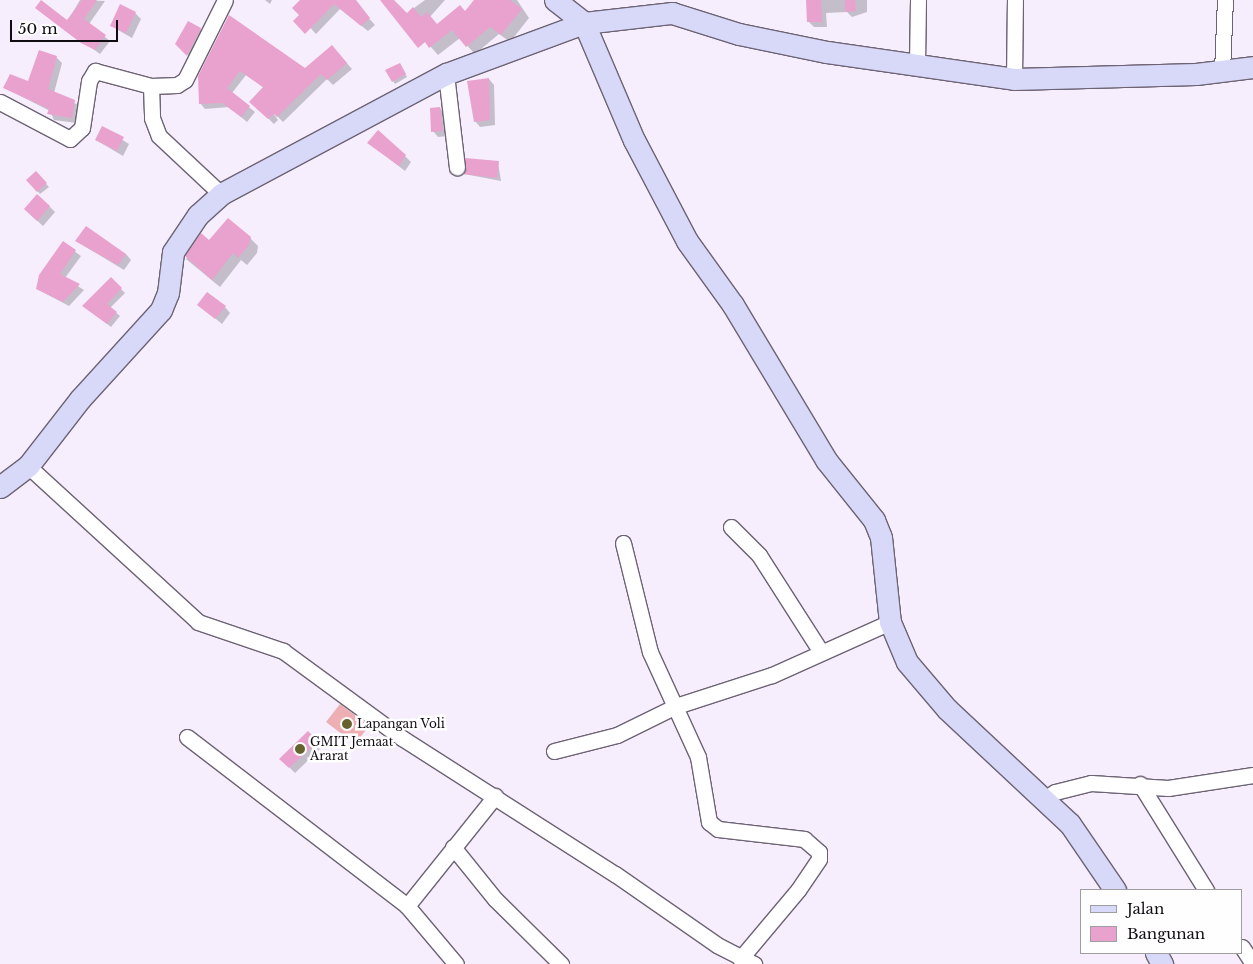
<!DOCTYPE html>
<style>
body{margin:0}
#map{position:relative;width:1253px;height:964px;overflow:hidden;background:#f6edfd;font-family:"Libre Baskerville",serif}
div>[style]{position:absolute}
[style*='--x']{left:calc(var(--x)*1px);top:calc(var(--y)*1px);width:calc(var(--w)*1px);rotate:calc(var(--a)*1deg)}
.green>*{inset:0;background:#edafb4}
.shadow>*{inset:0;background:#0003}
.building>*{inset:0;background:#e9a2cd}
.roads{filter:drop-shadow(1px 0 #6d6374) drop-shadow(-1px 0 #6d6374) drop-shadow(0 1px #6d6374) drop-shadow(0 -1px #6d6374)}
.street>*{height:15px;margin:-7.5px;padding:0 7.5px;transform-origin:7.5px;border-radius:7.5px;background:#fff}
.secondary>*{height:21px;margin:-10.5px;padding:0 10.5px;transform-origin:10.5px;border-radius:10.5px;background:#d8d9f8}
.dots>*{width:14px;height:14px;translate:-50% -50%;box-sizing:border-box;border:2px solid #fefefe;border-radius:50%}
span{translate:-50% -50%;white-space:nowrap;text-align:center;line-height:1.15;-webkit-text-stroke:5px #fefefe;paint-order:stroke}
.poi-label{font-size:12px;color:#100c12}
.left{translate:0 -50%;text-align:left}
.legend{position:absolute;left:1080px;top:889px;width:162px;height:65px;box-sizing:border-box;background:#fefefe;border:1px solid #9f9da0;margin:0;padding:6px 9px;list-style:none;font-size:15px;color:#100c12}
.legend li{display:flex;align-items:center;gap:10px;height:25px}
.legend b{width:25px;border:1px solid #9f9da0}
.scale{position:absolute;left:10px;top:20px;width:108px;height:22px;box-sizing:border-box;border:2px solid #100c12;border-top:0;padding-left:6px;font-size:15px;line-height:18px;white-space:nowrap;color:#100c12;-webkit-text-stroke:4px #fefefe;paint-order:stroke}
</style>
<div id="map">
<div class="green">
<div style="clip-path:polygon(340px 704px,369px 726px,355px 744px,326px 722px)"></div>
</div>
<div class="shadow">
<div style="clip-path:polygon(80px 0,105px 1px,89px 24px,110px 41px,100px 54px,37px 8px,42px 1px,67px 22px)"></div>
<div style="clip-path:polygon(265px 0,272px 0,270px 4px)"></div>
<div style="clip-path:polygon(324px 0,352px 0,375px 25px,368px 31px,340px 9px,316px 34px,305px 22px)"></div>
<div style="clip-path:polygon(382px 0,393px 0,406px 14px,425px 0,445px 0,412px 37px)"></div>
<div style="clip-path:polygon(476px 0,517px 0,529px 18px,510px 42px,499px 34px,475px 54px,460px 38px,438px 55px,423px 38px,466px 12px)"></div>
<div style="clip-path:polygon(808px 0,867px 0,867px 12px,852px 17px,847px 12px,826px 13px,827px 27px,814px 27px,809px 22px)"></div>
<div style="clip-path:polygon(135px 13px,141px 19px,132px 38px,111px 26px)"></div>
<div style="clip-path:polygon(229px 17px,305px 70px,337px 52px,352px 69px,333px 85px,327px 79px,283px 122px,270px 109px,278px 120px,274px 124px,251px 102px,264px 88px,246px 75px,232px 93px,255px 112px,247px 122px,229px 107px,205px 109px,200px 103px)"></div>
<div style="clip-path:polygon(200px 29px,206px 34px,193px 60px,177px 44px)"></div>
<div style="clip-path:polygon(56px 57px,62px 63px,54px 93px,80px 106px,77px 123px,54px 120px,50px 111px,5px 88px,28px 83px)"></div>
<div style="clip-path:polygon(400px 64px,407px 77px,395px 84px,393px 81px)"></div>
<div style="clip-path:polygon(489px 79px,494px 85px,495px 125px,480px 127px,475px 121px)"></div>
<div style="clip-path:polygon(440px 108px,446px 114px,448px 136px,438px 137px,433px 131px)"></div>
<div style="clip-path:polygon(103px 128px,129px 144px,123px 156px,96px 140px)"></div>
<div style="clip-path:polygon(379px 131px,411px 162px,405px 171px,369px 143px)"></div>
<div style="clip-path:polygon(498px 162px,501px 181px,464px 174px)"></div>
<div style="clip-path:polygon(36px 173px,49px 187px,40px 194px,28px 180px)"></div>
<div style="clip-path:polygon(49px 206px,55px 212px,43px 226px,31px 215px)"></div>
<div style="clip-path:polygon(201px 235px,209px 241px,250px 238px,258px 246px,257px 253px,247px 265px,241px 260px,220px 287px,186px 259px)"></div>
<div style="clip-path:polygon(76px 241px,126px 254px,131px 260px,124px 270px)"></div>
<div style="clip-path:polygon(63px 243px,81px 256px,65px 278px,84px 290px,69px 306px,37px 289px)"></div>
<div style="clip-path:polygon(111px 279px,125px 293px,110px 308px,120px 316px,111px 327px,88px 309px)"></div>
<div style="clip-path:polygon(225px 307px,230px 313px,222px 324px,205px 310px)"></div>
<div style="clip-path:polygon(308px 733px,322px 747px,295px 773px,281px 759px)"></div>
</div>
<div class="building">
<div style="clip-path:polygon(41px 0,67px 20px,82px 0,97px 0,84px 19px,106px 35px,95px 50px,81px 43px,35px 8px)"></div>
<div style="clip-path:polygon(300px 0,356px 0,370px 18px,361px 26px,334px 4px,305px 34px,293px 21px,299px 15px,292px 8px)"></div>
<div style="clip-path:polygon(380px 0,394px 0,407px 13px,413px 7px,421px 17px,427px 12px,437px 24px,460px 5px,465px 11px,474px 0,510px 0,522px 9px,501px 35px,490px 27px,466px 47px,452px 30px,429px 48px,425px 42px,418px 48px)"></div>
<div style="clip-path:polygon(806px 0,821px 0,822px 22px,807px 22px)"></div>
<div style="clip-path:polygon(845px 0,855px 0,856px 11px,845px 12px)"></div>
<div style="clip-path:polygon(120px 4px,136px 12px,126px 33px,110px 26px)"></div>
<div style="clip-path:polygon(229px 15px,305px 68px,332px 45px,347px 63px,327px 80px,321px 74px,277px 117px,274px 114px,268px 119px,249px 102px,263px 87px,240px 71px,227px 88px,250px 106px,241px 117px,222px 103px,199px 104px,198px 76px)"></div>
<div style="clip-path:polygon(188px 21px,201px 28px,187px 56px,175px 44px)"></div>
<div style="clip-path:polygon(39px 50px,57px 56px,48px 89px,75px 100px,72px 118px,47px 114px,49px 109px,3px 88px,10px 74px,28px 81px)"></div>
<div style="clip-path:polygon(400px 63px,406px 74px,392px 82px,385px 70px)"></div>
<div style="clip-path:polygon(489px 78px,490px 120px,474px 122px,467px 81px)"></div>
<div style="clip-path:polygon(440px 107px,443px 131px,431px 132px,430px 108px)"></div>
<div style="clip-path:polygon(102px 126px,124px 137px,117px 151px,95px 140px)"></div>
<div style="clip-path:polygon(378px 130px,406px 155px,399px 166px,367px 143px)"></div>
<div style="clip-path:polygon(465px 158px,499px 161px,497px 178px,463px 174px)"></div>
<div style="clip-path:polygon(36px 171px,47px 183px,37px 192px,26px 180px)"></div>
<div style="clip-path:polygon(37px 194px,50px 206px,37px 221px,24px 209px)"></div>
<div style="clip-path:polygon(228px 218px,251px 237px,249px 245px,238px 258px,233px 253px,212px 280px,185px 256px,201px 233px,209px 240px)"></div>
<div style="clip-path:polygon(86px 226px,126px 254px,118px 265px,75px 241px)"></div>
<div style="clip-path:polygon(63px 241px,76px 250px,60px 274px,80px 284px,63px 302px,36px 289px,39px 275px)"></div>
<div style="clip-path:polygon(111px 277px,122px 288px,107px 304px,117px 312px,107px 324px,82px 306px)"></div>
<div style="clip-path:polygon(207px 292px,226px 306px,215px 319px,197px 305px)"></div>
<div style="clip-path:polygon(308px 731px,318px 741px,289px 768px,279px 759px)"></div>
</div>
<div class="roads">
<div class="street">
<div style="--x:917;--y:64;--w:64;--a:-89.1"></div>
<div style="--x:1222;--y:71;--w:71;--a:-87.6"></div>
<div style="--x:446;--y:74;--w:94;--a:83.3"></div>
<div style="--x:1014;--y:79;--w:79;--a:-89.3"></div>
<div style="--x:151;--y:86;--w:26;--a:-2"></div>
<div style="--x:177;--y:85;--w:9;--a:-32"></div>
<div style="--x:185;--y:80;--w:89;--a:-63.4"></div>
<div style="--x:0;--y:102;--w:79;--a:27.9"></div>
<div style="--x:70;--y:139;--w:16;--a:-43"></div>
<div style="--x:82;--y:128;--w:48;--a:-81.5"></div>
<div style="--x:89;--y:81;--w:12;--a:-59"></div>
<div style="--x:95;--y:71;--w:58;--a:15"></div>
<div style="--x:151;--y:86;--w:32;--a:88"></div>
<div style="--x:152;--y:118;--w:19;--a:69"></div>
<div style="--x:159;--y:136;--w:85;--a:43.1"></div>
<div style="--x:28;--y:466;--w:231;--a:42.5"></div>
<div style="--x:198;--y:622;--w:90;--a:18.8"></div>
<div style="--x:283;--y:651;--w:147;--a:36.2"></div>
<div style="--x:402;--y:738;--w:253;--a:32.6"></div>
<div style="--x:615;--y:874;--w:124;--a:34.8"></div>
<div style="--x:717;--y:945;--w:42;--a:27.2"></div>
<div style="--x:731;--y:527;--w:40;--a:45"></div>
<div style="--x:759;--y:555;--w:115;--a:57.4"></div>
<div style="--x:623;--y:543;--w:112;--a:76.1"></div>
<div style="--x:650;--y:652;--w:115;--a:65.4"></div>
<div style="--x:698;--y:757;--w:66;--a:80.4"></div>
<div style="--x:709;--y:822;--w:11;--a:38"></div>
<div style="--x:718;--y:829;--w:87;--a:6.6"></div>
<div style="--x:804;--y:839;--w:20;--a:41"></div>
<div style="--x:819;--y:852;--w:7;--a:90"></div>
<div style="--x:819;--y:859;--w:37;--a:124"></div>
<div style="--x:798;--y:890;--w:90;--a:130"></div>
<div style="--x:187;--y:737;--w:277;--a:37.5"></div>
<div style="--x:554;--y:751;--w:65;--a:-14.3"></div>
<div style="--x:617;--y:735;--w:66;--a:-26.2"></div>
<div style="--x:676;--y:706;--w:101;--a:-17.9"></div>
<div style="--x:772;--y:675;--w:129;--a:-24.2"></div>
<div style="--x:1140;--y:784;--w:125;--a:58.1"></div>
<div style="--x:1043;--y:800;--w:14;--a:-34"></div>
<div style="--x:1055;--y:792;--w:37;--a:-14"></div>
<div style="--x:1091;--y:783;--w:77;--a:3.7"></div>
<div style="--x:1168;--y:788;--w:86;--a:-8.7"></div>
<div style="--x:453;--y:847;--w:67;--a:51.1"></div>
<div style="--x:495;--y:899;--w:93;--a:44.6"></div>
<div style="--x:1242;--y:947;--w:20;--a:57"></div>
<div style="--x:456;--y:964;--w:76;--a:-130.2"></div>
<div style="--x:407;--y:906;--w:141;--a:-51.3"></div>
</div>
<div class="secondary">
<div style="--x:555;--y:0;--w:37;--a:38"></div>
<div style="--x:584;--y:23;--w:127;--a:66.9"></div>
<div style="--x:634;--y:140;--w:114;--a:62.3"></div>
<div style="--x:687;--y:241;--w:79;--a:54.3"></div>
<div style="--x:733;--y:305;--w:181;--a:59"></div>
<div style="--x:826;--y:460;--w:77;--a:51.3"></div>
<div style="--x:874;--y:520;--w:18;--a:68"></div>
<div style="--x:881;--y:537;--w:85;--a:84"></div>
<div style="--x:890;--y:622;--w:43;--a:67"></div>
<div style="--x:907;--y:662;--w:62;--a:49.6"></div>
<div style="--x:947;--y:709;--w:168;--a:43.1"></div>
<div style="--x:1070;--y:824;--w:80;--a:55.7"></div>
<div style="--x:0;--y:487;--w:35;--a:-37"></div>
<div style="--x:28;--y:466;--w:85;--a:-52.2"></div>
<div style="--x:80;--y:399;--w:120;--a:-47.7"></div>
<div style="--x:161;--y:310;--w:18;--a:-68"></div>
<div style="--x:168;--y:293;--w:41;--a:-83"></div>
<div style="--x:173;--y:252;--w:45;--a:-56"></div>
<div style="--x:198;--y:215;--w:31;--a:-42"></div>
<div style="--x:221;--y:194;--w:255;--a:-28.1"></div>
<div style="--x:446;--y:74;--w:147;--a:-20.3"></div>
<div style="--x:584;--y:23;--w:89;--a:-6.5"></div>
<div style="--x:672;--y:13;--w:70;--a:17.4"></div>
<div style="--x:739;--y:34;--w:90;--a:11.6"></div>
<div style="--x:827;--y:52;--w:189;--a:8.2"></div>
<div style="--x:1014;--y:79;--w:182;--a:-1.6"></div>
<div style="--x:1196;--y:74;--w:57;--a:-7"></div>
<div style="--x:1156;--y:953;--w:13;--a:61"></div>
</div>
</div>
<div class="dots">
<div style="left:347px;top:724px;background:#65622e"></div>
<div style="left:300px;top:749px;background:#65622e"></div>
</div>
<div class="poi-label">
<span class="left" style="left:357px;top:724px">Lapangan Voli</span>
<span class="left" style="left:310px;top:749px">GMIT Jemaat<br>Ararat</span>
</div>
<ul class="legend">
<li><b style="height:6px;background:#d8d9f8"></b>Jalan</li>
<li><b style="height:14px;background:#e9a2cd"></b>Bangunan</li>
</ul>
<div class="scale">50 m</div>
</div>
